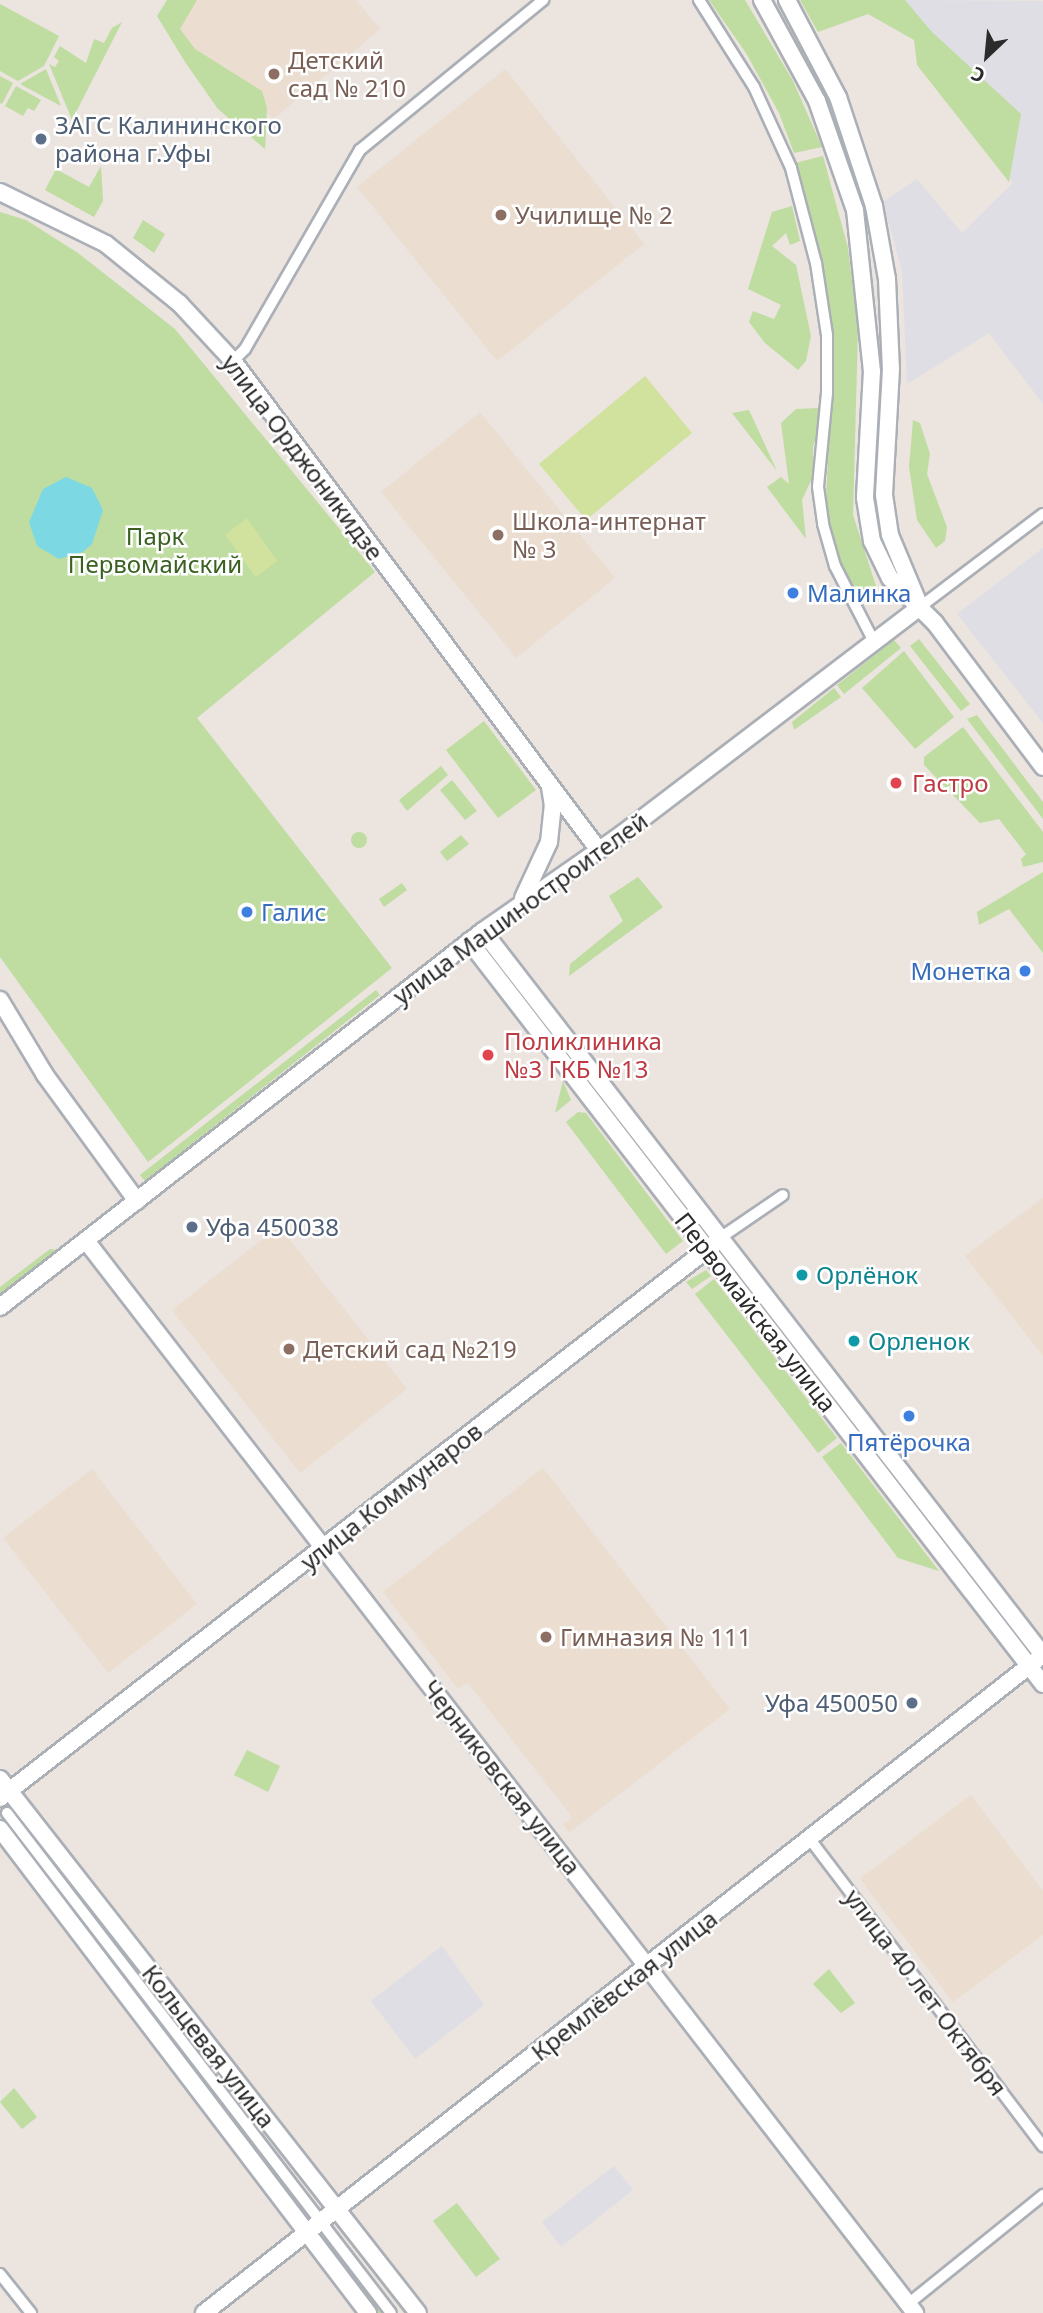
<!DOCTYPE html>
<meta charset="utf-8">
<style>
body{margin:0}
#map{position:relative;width:1043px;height:2313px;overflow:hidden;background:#ebe4df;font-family:"Noto Sans",sans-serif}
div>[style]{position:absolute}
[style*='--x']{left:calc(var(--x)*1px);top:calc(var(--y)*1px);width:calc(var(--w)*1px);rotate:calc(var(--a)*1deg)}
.industrial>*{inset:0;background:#dfdee5}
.education>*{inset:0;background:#ebded0}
.green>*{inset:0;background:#bfdca1}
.round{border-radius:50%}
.pitch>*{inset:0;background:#d1e29e}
.water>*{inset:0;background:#7cd9e3}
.roads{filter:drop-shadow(2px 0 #abafb6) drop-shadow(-2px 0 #abafb6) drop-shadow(0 2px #abafb6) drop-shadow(0 -2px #abafb6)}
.street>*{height:10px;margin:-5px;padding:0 5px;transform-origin:5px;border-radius:5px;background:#fff}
.secondary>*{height:16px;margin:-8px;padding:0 8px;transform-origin:8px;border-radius:8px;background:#fff}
.dots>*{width:19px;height:19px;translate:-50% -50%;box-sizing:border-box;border:4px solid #fff;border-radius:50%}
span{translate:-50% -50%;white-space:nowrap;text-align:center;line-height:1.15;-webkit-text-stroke:5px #fff;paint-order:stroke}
.education-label{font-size:24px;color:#785e54}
.left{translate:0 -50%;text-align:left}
.service-label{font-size:24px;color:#4e5e75}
.right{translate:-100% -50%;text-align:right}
.street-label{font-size:24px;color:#2b2b2b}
.park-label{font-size:24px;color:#3a6122}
.shop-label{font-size:24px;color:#366cbe}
.health-label{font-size:24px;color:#be3a42}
.culture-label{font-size:24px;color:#0d838f}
.north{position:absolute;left:952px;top:21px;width:70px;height:70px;-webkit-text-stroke:5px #fff;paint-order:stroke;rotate:206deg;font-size:19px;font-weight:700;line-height:28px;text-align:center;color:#2b2b2b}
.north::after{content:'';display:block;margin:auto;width:24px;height:32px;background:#2b2b2b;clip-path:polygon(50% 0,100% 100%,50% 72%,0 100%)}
</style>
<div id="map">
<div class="industrial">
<div style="clip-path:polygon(882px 0,1043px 1px,1043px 404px,989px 333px,907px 384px,902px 271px,883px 202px,917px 179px,962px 233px,1013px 183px,915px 29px)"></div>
<div style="clip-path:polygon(1043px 548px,1043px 723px,957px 614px)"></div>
<div style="clip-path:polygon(442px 1946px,484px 2005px,415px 2059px,371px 2001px)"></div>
<div style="clip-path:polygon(614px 2166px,633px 2190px,561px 2247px,542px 2222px)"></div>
</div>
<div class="education">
<div style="clip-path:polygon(180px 0,356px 0,380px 29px,274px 119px,167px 29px)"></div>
<div style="clip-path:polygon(505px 69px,644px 244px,497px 361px,357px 187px)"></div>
<div style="clip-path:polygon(480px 412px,615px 578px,516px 658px,381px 492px)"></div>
<div style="clip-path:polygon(1043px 1198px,1043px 1356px,965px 1256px)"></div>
<div style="clip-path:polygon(279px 1226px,407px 1389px,300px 1473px,172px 1310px)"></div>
<div style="clip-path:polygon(543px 1468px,730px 1709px,569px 1833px,563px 1824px,572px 1817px,468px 1683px,458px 1689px,383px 1592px)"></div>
<div style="clip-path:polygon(92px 1469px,197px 1604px,108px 1673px,3px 1538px)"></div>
<div style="clip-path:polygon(971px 1795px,1043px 1891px,1043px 1935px,953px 2002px,860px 1879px)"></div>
</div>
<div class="green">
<div style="clip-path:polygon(167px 0,197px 0,180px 29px,195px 49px,262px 91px,267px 108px,265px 149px,218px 109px,185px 62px,157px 16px)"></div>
<div style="clip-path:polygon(709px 0,745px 0,793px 81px,822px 147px,794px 153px,779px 113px,746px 53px)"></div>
<div style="clip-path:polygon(800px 0,905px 0,931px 31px,1021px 114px,1009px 182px,917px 65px,914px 40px,868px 14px,818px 32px)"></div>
<div style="clip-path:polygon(0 4px,59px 36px,44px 66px,18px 81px,0 71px)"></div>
<div style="clip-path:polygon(122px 22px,72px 120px,49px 64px,55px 67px,59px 61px,54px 57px,60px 46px,86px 63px,94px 39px,104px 43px,112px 28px)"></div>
<div style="clip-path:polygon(46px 69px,61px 106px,20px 84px)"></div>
<div style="clip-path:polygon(0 76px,13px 83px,2px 104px,0 103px)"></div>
<div style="clip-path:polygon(16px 86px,41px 100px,34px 111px,28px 108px,23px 116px,5px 106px)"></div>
<div style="clip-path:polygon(823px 156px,848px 248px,858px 329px,853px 515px,876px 586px,857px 600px,838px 564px,825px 514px,831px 407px,820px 261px,795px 163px)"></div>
<div style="clip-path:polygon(101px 166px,103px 201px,94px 217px,45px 190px,56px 169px,89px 187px)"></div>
<div style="clip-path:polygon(792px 206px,800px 241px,790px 245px,786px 233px,772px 246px,796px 265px,811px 336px,806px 361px,798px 370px,765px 343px,749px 322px,753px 311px,774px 319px,781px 305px,748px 289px,772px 212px)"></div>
<div style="clip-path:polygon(0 212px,26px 220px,78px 253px,175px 329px,375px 572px,197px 718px,392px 968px,148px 1162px,0 957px)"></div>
<div style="clip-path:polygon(143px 220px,165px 234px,154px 253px,133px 238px)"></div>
<div style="clip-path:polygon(819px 408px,822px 420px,813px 447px,813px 476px,802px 500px,806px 539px,767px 487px,781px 477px,789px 484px,781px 423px,796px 409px)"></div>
<div style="clip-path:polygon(749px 410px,777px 471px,732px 413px)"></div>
<div style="clip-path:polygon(913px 420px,920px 423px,930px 454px,927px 474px,947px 527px,945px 541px,936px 548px,917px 520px,909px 467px)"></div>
<div style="clip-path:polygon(919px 639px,970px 704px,961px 711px,910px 646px)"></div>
<div style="clip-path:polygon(894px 640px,901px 648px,844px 694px,837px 685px)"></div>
<div style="clip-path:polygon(904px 651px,954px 717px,915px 749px,862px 688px)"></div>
<div style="clip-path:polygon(834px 688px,841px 697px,794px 730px,792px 722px)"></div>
<div style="clip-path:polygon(977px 715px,1043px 802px,1043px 819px,967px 719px)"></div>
<div style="clip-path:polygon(484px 721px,536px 790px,498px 818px,446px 750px)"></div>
<div style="clip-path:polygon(963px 727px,1043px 832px,1043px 862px,1023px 867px,1021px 859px,1026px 854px,999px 819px,980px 823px,924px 765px,924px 757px)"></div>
<div style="clip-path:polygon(441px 766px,448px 775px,407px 811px,399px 800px)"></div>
<div style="clip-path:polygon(452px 780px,477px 811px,465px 820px,440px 790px)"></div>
<div class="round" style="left:351px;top:832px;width:16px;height:16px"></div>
<div style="clip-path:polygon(461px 835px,469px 844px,447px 861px,440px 852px)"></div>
<div style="clip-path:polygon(1043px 872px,1043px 953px,1009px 909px,979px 925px,977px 912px)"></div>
<div style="clip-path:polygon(638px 877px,663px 907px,569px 976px,570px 964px,623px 921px,609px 896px)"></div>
<div style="clip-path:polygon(402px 883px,407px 890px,384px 907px,379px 899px)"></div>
<div style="clip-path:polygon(376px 990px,380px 995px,145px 1181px,140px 1175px)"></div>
<div style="clip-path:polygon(563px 1081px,571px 1100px,555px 1113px)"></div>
<div style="clip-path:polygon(578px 1112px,586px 1113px,683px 1241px,666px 1254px,566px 1122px)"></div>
<div style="clip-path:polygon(50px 1249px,58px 1250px,0 1295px,0 1287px)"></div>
<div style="clip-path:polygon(706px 1270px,711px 1276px,692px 1289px,686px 1282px)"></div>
<div style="clip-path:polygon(714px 1279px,837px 1438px,818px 1453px,695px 1294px)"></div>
<div style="clip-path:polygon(841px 1443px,939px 1571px,898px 1558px,822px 1457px)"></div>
<div style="clip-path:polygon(247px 1750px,280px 1766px,268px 1792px,234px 1775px)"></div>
<div style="clip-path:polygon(829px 1969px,855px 2003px,841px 2013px,813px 1984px)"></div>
<div style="clip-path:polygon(14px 2088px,37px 2117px,22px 2129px,0 2102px)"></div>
<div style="clip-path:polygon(778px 2141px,890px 2287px,884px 2291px,773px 2145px)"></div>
<div style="clip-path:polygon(457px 2203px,500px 2259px,476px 2277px,433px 2221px)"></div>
<div style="clip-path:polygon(345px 2226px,413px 2313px,404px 2313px,340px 2230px)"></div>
<div style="clip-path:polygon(330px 2240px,387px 2313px,378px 2313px,325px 2244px)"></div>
</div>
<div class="pitch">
<div style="clip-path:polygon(645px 376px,692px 433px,586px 520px,539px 464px)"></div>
<div style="clip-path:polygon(247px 518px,277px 561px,256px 577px,225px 535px)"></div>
</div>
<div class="water">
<div style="clip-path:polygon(66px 477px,92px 488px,103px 510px,92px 544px,83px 552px,59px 559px,37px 546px,29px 522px,43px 489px)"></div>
</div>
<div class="roads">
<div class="street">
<div style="--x:699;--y:0;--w:103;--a:57.7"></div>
<div style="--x:754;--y:87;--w:89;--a:65.4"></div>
<div style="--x:791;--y:168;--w:98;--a:75.3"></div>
<div style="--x:816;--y:263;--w:73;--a:81.3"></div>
<div style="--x:827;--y:335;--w:58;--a:90"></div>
<div style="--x:827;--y:393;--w:94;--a:95.5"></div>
<div style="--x:818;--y:487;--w:37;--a:82"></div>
<div style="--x:823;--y:524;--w:44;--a:74.1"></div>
<div style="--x:835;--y:566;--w:83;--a:62.8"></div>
<div style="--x:233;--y:361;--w:17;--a:-45"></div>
<div style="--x:245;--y:349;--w:230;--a:-60"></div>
<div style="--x:360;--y:150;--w:237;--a:-39.3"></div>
<div style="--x:920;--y:607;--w:154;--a:-37.1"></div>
<div style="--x:720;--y:1238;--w:76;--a:-34.3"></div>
<div style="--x:7;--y:1813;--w:630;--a:52.48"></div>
<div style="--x:809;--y:1838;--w:387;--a:52.8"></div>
<div style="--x:0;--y:2274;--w:50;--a:51.5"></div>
<div style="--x:908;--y:2304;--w:174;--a:-38.9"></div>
</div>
<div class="secondary">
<div style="--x:762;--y:0;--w:115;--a:61.4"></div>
<div style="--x:817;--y:101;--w:115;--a:70.8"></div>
<div style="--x:855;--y:210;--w:162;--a:84"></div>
<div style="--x:872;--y:371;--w:127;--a:93.2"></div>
<div style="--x:865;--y:498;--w:44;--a:80.8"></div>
<div style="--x:872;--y:541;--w:41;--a:64.1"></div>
<div style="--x:890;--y:578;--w:64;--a:45"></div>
<div style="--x:935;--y:623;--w:180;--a:53.1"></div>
<div style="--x:787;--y:0;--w:110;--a:62.3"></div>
<div style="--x:838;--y:97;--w:115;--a:71.7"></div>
<div style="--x:874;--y:206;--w:74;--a:79.9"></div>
<div style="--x:887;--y:279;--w:90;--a:87.5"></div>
<div style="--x:891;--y:369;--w:126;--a:93.2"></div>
<div style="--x:884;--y:495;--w:40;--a:81.5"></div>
<div style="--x:890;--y:535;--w:73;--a:67.3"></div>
<div style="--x:0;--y:192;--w:118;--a:26.1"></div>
<div style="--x:106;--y:244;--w:95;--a:39"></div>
<div style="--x:180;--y:304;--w:78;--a:47.1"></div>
<div style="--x:233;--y:361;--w:609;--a:53.21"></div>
<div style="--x:523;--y:898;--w:62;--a:-65.1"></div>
<div style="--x:549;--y:842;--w:36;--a:-84"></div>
<div style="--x:553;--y:806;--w:19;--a:-99"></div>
<div style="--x:483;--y:931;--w:915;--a:52.28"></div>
<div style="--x:469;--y:941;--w:939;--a:52.31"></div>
<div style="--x:0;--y:1000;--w:87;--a:59"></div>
<div style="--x:45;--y:1075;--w:156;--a:53.9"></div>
<div style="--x:87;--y:1242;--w:1354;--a:52.29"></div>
<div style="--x:0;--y:1307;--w:612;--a:-37.9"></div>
<div style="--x:483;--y:931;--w:169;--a:-34.9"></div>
<div style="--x:622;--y:834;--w:375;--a:-37.3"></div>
<div style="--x:0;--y:1779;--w:678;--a:51.95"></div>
<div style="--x:0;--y:1798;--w:904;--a:-37.81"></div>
<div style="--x:0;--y:1829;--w:608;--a:52.75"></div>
<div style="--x:204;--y:2313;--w:1066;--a:-38.11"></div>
</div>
</div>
<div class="dots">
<div style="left:274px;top:74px;background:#8d6e63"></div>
<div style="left:41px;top:139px;background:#5c6f8a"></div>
<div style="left:501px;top:215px;background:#8d6e63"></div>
<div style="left:498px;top:535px;background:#8d6e63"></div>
<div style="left:793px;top:593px;background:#3f7fe0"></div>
<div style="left:896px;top:783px;background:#e0444e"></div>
<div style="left:247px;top:912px;background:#3f7fe0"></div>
<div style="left:1025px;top:971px;background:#3f7fe0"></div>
<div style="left:488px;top:1055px;background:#e0444e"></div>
<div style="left:192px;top:1227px;background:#5c6f8a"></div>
<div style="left:802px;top:1275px;background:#0f9aa8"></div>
<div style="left:854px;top:1341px;background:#0f9aa8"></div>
<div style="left:289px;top:1349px;background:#8d6e63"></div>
<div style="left:909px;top:1416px;background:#3f7fe0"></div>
<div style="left:546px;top:1637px;background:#8d6e63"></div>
<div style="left:912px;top:1703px;background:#5c6f8a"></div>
</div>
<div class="education-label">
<span class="left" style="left:288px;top:74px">Детский<br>сад № 210</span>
<span class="left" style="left:515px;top:215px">Училище № 2</span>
<span class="left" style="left:512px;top:535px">Школа-интернат<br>№ 3</span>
<span class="left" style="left:303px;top:1349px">Детский сад №219</span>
<span class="left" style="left:560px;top:1637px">Гимназия № 111</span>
</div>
<div class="service-label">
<span class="left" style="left:55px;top:139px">ЗАГС Калининского<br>района г.Уфы</span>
<span class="left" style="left:206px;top:1227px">Уфа 450038</span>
<span class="right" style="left:898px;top:1703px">Уфа 450050</span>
</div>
<div class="street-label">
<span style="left:303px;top:457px;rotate:53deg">улица Орджоникидзе</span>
<span style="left:520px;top:908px;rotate:-36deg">улица Машиностроителей</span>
<span style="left:756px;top:1312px;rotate:52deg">Первомайская улица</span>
<span style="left:391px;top:1496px;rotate:-38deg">улица Коммунаров</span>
<span style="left:502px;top:1777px;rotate:52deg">Черниковская улица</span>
<span style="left:624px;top:1985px;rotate:-38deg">Кремлёвская улица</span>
<span style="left:926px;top:1992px;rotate:53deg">улица 40 лет Октября</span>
<span style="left:209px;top:2046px;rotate:52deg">Кольцевая улица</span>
</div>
<div class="park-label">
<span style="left:155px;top:550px">Парк<br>Первомайский</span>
</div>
<div class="shop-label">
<span class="left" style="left:807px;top:593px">Малинка</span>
<span class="left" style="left:261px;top:912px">Галис</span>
<span class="right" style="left:1011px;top:971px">Монетка</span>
<span style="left:909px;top:1442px">Пятёрочка</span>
</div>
<div class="health-label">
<span class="left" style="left:912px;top:783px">Гастро</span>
<span class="left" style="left:504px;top:1055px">Поликлиника<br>№3 ГКБ №13</span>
</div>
<div class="culture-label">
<span class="left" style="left:816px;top:1275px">Орлёнок</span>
<span class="left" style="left:868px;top:1341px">Орленок</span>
</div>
<div class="north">С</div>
</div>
